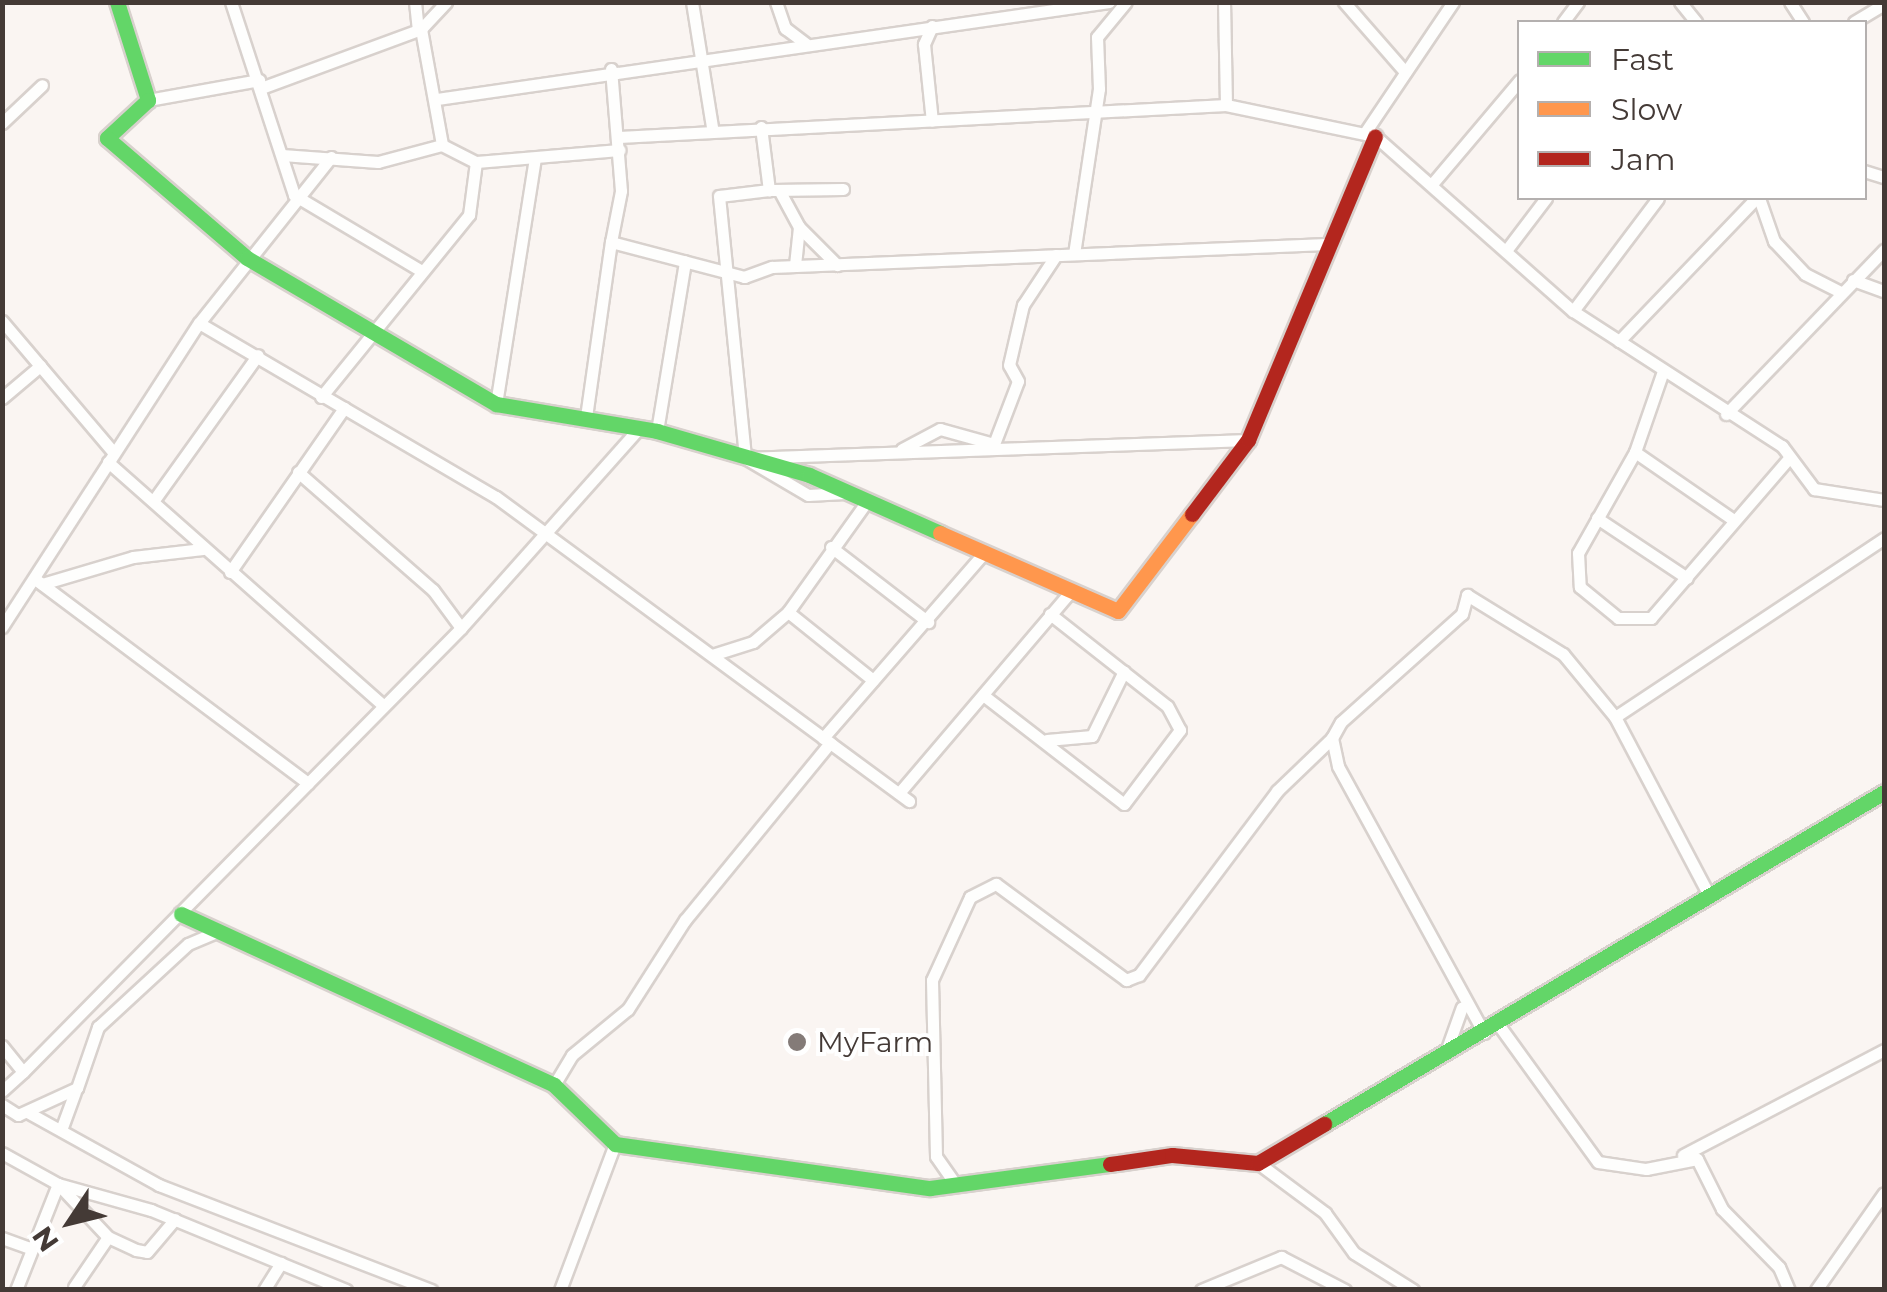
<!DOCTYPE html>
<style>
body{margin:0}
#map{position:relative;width:1887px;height:1292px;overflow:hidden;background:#faf5f2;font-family:Montserrat,sans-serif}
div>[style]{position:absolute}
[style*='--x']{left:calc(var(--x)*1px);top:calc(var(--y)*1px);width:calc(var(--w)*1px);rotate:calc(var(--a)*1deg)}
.roads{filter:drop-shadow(2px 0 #d8d1cd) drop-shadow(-2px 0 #d8d1cd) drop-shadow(0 2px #d8d1cd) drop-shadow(0 -2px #d8d1cd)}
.street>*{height:11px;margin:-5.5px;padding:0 5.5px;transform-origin:5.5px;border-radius:5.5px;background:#fefefd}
.fast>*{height:15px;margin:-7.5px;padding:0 7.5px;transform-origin:7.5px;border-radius:7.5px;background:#63d668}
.slow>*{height:15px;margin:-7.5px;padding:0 7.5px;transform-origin:7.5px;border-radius:7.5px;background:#ff974d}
.jam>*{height:15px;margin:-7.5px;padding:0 7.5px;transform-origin:7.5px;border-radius:7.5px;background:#b3261e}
.dots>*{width:28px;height:28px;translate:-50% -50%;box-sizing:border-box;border:5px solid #fff;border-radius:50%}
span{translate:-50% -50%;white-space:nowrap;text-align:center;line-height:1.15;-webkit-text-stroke:8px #fff;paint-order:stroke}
.poi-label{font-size:28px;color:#443a36}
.left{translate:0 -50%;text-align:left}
.frame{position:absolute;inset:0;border:5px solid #443a36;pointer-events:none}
.legend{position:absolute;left:1517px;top:20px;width:350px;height:180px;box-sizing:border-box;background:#fff;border:2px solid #b4b0af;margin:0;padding:12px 18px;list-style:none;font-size:30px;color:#443a36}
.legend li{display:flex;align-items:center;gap:20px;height:50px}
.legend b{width:50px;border:2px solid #b4b0af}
.north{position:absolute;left:20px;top:1172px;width:100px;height:100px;-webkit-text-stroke:8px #fff;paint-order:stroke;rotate:235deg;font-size:28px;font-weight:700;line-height:40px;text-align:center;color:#443a36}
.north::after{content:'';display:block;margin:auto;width:35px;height:45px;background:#443a36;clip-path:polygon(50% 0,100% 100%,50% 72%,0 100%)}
</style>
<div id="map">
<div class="roads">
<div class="street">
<div style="--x:231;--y:2;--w:203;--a:71.9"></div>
<div style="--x:294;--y:195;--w:147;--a:30.8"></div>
<div style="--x:415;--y:2;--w:28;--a:84"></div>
<div style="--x:692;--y:2;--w:127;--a:80.9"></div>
<div style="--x:776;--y:2;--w:28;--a:71"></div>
<div style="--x:785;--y:28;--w:26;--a:37"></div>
<div style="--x:1344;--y:2;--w:93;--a:48.9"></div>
<div style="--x:1680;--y:2;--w:26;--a:51"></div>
<div style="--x:1790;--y:2;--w:24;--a:57"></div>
<div style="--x:1563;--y:22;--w:25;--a:-53"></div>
<div style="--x:1854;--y:22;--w:35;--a:-31"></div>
<div style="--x:932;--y:26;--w:20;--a:114"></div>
<div style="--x:924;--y:44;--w:77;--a:84.1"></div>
<div style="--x:421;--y:29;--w:118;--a:79.7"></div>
<div style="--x:611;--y:69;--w:122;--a:85.3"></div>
<div style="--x:621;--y:191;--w:52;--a:101.1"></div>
<div style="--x:611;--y:242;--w:138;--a:14.7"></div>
<div style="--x:744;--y:277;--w:30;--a:-20"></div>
<div style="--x:772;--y:267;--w:555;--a:-2.37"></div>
<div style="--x:261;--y:88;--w:171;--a:-20.2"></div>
<div style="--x:421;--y:29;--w:37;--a:-47"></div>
<div style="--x:437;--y:99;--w:679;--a:-8.21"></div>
<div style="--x:148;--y:100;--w:113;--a:-10.2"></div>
<div style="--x:1226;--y:105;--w:152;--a:11.8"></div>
<div style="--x:1375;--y:136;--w:264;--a:41.5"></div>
<div style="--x:1573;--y:311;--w:249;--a:32.9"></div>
<div style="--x:1782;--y:446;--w:54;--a:53.3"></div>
<div style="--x:1814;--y:489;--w:71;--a:8.9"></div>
<div style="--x:2;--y:123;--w:55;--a:-43.5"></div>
<div style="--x:761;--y:127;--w:64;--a:82.8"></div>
<div style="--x:769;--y:190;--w:50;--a:173.2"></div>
<div style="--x:719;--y:196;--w:263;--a:84.3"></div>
<div style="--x:745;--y:458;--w:503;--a:-2.05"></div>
<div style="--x:1366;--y:131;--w:156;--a:-56"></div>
<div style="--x:619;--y:137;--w:608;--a:-3.02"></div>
<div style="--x:1226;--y:105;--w:103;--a:-91.1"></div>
<div style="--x:282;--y:155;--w:96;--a:4.2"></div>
<div style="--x:378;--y:162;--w:66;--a:-14.9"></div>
<div style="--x:442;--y:145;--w:38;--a:27"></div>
<div style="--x:476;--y:162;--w:144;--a:-4.8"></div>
<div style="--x:1864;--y:171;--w:21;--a:17"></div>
<div style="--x:1432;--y:184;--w:136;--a:-49.8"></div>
<div style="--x:773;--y:190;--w:70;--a:-0.8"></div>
<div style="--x:779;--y:190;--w:42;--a:61.6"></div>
<div style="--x:799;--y:227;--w:39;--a:96"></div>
<div style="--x:1759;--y:198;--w:46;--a:70.8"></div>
<div style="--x:1774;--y:241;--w:45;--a:46.8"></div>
<div style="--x:1805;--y:274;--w:39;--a:27"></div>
<div style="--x:799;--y:227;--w:54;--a:45"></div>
<div style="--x:1508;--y:248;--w:63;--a:-52.8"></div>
<div style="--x:1074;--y:254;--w:167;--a:-81.4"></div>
<div style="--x:1099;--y:89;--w:52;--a:-92.2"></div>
<div style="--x:1097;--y:37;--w:45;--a:-50.4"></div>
<div style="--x:1853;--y:280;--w:33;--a:20"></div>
<div style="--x:1573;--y:311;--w:141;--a:-53"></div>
<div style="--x:2;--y:321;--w:172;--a:49.7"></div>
<div style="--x:199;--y:323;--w:344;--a:30.4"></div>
<div style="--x:496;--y:497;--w:513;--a:36.36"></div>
<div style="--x:1619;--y:341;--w:198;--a:-46.2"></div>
<div style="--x:1663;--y:371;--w:86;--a:109.1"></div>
<div style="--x:1635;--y:452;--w:116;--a:119.4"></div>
<div style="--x:1578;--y:553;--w:34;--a:87"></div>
<div style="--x:1580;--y:587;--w:49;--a:39.2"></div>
<div style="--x:1618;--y:618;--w:33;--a:0"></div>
<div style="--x:1651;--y:618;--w:211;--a:-49.2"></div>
<div style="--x:321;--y:397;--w:235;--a:-50.9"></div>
<div style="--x:469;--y:215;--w:53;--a:-82.5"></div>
<div style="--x:2;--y:398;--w:50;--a:-40.1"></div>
<div style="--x:496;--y:404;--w:248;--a:-81"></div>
<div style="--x:1726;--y:414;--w:228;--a:-46.1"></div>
<div style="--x:586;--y:417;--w:177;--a:-81.9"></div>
<div style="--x:657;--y:431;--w:172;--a:-80.6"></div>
<div style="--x:902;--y:449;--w:43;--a:-27.8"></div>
<div style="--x:940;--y:429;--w:56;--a:15.5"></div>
<div style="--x:994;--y:444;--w:67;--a:-69.1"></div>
<div style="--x:1018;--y:381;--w:18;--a:-119"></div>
<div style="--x:1009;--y:365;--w:62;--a:-76.9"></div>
<div style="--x:1023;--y:305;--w:60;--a:-56.6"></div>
<div style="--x:1635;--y:452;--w:118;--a:34.6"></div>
<div style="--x:745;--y:458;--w:73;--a:30.4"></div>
<div style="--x:808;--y:495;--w:37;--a:-3"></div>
<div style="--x:108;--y:462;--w:367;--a:41.5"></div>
<div style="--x:298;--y:472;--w:179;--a:41.2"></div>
<div style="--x:433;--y:590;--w:47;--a:53.6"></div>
<div style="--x:154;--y:500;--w:178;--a:-54.4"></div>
<div style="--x:1597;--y:518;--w:108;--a:33.7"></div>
<div style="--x:831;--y:547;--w:123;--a:37.7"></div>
<div style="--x:230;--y:572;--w:200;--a:-55.2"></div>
<div style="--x:35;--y:579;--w:341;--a:36.8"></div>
<div style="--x:42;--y:584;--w:95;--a:-16.5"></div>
<div style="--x:133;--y:557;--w:70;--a:-6.5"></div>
<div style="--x:788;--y:612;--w:109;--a:38.7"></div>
<div style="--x:2;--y:627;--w:362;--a:-57.1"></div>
<div style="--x:199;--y:323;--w:212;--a:-51.5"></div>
<div style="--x:712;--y:655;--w:43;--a:-17.6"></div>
<div style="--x:753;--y:642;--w:46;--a:-40.6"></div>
<div style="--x:788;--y:612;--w:138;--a:-54.5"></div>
<div style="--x:983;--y:695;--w:178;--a:37.7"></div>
<div style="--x:1124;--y:804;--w:93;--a:-52.9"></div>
<div style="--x:1180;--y:730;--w:27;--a:-118"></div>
<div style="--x:1167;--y:706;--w:149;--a:-141.8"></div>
<div style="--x:1615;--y:717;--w:201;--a:62.2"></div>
<div style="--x:823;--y:738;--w:245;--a:-49"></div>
<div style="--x:1047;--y:740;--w:45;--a:-5.1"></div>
<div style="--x:1092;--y:736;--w:72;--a:-63.8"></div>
<div style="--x:899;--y:793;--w:264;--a:-49.6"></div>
<div style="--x:1498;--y:1024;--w:170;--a:54.1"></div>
<div style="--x:1598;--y:1162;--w:49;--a:8.3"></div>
<div style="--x:1646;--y:1169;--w:52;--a:-11.1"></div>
<div style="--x:1697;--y:1159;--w:56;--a:63.4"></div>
<div style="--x:1722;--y:1209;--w:81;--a:45.5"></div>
<div style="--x:1779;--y:1267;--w:25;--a:67"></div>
<div style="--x:1484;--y:1033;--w:304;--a:-118.7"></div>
<div style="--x:1338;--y:766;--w:29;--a:-102"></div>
<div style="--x:1332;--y:738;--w:18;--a:-61"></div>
<div style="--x:1341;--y:722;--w:162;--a:-41.8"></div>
<div style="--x:1462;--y:614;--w:20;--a:-75"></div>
<div style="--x:1467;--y:595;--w:113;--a:31.6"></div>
<div style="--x:1563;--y:654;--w:82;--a:50.5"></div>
<div style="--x:1615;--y:717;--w:323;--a:-33.6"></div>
<div style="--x:2;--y:1046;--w:33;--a:51"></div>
<div style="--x:23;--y:1072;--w:28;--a:138"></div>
<div style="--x:1448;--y:1046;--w:41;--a:-70.3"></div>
<div style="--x:23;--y:1072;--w:624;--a:-45.39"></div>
<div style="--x:461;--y:628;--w:261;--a:-48.3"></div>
<div style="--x:554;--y:1085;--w:35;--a:-59"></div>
<div style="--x:572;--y:1055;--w:72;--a:-39.4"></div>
<div style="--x:628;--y:1009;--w:106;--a:-57.4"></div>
<div style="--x:685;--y:920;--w:229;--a:-50.7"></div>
<div style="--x:2;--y:1105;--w:19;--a:32"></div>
<div style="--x:18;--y:1115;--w:65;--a:-24.6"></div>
<div style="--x:77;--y:1088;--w:65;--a:-71"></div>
<div style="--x:98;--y:1027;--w:122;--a:-42.7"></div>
<div style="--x:188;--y:944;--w:33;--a:-23"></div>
<div style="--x:29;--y:1113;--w:149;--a:29"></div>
<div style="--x:159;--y:1185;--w:292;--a:21.1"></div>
<div style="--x:61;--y:1130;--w:40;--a:-69.8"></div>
<div style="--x:2;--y:1153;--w:64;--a:29"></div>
<div style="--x:58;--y:1184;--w:97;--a:15.6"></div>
<div style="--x:151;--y:1210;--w:211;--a:22.3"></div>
<div style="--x:1683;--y:1155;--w:227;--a:-27.6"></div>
<div style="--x:1258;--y:1163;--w:84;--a:36.7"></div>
<div style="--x:1325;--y:1213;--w:49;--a:54.1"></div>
<div style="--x:1354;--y:1253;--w:70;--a:32.1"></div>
<div style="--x:956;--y:1185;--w:35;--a:-125"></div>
<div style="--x:936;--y:1156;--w:176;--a:-91.3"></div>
<div style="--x:932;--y:980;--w:91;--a:-65.4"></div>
<div style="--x:970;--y:897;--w:29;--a:-27"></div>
<div style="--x:996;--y:884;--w:162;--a:36.4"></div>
<div style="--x:1126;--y:980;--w:14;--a:-21"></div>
<div style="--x:1139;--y:975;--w:230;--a:-53.1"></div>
<div style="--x:1277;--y:791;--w:76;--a:-43.9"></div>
<div style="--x:2;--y:1238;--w:32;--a:20"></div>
<div style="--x:74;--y:1287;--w:60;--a:-55.8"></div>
<div style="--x:16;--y:1290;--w:114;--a:-68.4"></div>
<div style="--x:58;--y:1184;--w:73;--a:46.7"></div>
<div style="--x:108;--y:1237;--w:31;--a:25"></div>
<div style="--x:136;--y:1250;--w:11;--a:10"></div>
<div style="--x:147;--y:1252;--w:43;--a:-49.7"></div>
<div style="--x:264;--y:1290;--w:32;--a:-58"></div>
<div style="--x:560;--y:1290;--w:156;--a:-69.4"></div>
<div style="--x:1201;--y:1290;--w:87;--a:-22.4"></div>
<div style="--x:1281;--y:1257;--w:72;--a:27.3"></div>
<div style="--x:1816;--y:1290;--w:118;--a:-55"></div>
</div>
<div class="fast">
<div style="--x:117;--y:2;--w:103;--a:72.4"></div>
<div style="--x:148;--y:100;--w:56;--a:137.2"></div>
<div style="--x:107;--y:138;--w:184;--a:40.6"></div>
<div style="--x:247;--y:258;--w:289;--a:30.4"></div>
<div style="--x:496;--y:404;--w:163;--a:9.5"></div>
<div style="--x:657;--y:431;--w:158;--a:16.1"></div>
<div style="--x:809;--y:475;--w:143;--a:23.9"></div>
<div style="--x:181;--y:914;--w:410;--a:24.6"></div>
<div style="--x:554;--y:1085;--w:85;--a:44"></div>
<div style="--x:615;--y:1144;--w:318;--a:8"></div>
<div style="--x:930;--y:1188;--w:182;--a:-7.6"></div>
<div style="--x:1324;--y:1124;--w:651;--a:-30.66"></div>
</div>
<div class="slow">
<div style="--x:940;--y:533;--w:194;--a:23.7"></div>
<div style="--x:1118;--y:611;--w:122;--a:-52.7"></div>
</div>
<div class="jam">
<div style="--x:1192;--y:514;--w:93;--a:-52.9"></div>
<div style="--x:1248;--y:440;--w:329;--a:-67.3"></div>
<div style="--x:1110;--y:1164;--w:63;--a:-8.3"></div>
<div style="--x:1172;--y:1155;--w:86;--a:5.3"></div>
<div style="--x:1258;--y:1163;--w:77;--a:-30.6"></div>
</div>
</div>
<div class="dots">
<div style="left:797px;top:1042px;background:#847b78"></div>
</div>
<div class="poi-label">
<span class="left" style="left:817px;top:1042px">MyFarm</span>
</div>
<div class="frame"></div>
<ul class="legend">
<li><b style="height:12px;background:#63d668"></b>Fast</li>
<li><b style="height:12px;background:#ff974d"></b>Slow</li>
<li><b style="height:12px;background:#b3261e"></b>Jam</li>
</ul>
<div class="north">N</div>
</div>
